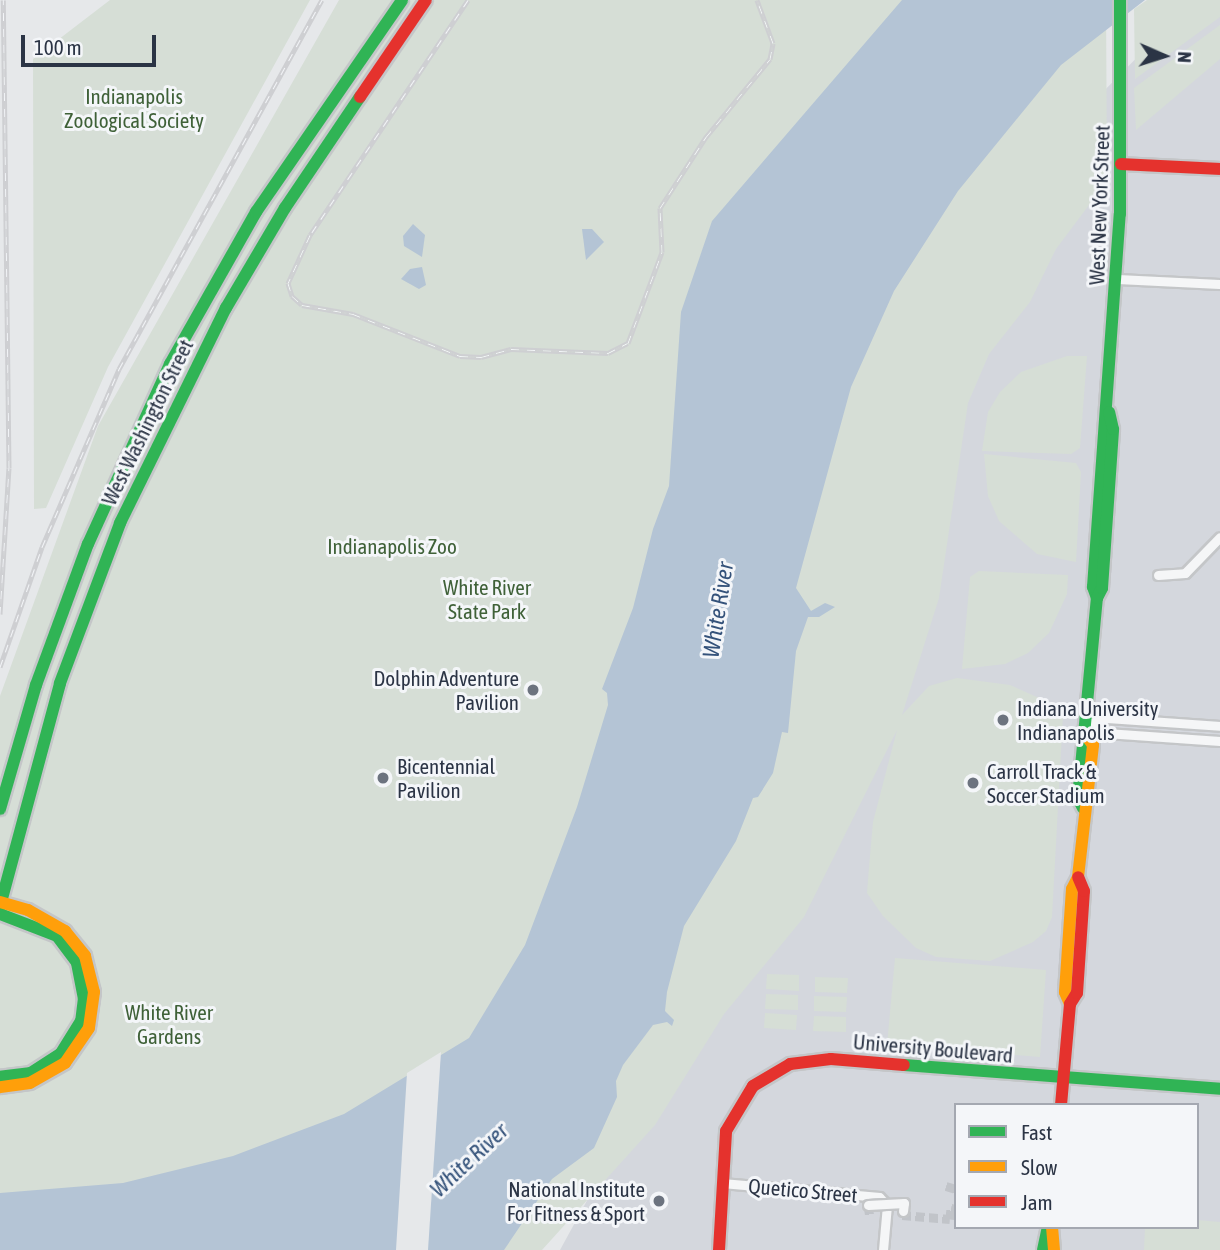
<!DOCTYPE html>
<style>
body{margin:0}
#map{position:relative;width:1220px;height:1250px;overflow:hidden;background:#e6e8ea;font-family:"Asap Condensed",sans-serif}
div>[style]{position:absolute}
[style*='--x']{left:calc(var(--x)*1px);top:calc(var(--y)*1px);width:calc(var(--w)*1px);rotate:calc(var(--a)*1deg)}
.built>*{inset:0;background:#d4d7dd}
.green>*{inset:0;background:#d6ded6}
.water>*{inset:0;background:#b4c4d5}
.pier>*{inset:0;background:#e6e8ea}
.street-tunnel>*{height:9px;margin-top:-4.5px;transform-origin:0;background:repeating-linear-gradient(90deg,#c1c4c9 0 9px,transparent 0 13.5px)}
.roads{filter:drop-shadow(2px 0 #c4c6c8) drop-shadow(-2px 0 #c4c6c8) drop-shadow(0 2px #c4c6c8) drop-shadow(0 -2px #c4c6c8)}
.street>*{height:9px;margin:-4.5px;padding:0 4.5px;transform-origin:4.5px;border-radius:4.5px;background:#f5f6f7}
.fast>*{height:12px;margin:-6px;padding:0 6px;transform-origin:6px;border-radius:6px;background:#30b455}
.slow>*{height:12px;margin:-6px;padding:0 6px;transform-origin:6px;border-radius:6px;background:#ff9f0a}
.jam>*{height:12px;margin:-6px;padding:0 6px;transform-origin:6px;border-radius:6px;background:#e5322d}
.rail>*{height:5px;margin-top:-2.5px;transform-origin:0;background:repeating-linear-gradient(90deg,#f4f6f9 0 8px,#cecfd2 0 16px);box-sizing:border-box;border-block:2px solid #cecfd2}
.bridges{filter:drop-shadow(2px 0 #c4c6c8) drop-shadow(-2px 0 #c4c6c8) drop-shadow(0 2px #c4c6c8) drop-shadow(0 -2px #c4c6c8)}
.street-bridge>*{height:9px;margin:-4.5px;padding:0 4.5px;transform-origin:4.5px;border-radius:4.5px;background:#f5f6f7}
.dots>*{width:19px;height:19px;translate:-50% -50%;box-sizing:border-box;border:4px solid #f4f6f9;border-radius:50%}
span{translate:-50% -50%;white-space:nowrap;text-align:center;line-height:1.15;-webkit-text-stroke:6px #f4f6f9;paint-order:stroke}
.park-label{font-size:21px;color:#3f6138}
.street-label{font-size:21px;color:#2b3445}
.poi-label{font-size:21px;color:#2b3445}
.right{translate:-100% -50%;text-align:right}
.left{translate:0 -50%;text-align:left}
.water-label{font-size:23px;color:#34527a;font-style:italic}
.legend{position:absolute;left:954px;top:1103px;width:245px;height:126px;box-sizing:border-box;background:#f4f6f9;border:2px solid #a4a8b1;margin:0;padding:9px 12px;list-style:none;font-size:21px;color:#2b3445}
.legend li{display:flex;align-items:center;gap:14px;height:35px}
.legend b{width:35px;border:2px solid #a4a8b1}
.north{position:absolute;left:1129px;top:21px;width:70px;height:70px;-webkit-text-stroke:5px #f4f6f9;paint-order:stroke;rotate:93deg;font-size:19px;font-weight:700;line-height:28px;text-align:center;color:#2b3445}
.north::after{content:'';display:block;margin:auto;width:24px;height:32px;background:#2b3445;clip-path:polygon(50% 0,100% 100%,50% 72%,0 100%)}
.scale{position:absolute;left:21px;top:35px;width:135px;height:32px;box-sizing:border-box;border:4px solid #2b3445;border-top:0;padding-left:9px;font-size:21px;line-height:24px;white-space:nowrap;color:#2b3445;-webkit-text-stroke:5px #f4f6f9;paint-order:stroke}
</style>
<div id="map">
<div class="built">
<div style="clip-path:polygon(evenodd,1220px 0,1220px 1250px,560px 1250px,638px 1107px,994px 202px,1186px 8px,1220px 0,956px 1105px,1197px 1105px,1197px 1227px,956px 1227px,956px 1105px)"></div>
</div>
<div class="green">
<div style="clip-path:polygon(110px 0,310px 0,108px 367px,46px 508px,34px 509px,33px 59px)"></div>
<div style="clip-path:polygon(339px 0,1106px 0,1107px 181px,1056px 249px,1030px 302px,989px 354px,968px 403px,939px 598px,902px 715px,929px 686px,957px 678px,1010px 685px,1055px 705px,1063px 715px,1052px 917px,1046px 931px,1033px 942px,990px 961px,936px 957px,916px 948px,883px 916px,867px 893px,869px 867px,873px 822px,897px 730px,804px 917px,724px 1014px,655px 1125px,542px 1250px,0 1250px,0 696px,98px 426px)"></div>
<div style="clip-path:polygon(1147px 0,1220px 0,1220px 17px,1135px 79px,1134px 9px)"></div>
<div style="clip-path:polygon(1220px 25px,1220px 59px,1136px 130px,1134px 88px)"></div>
<div style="clip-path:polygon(1067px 356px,1087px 356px,1080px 448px,1071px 454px,982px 451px,988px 412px,1000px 392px,1021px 372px)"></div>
<div style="clip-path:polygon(984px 454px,1076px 463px,1081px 472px,1076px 562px,1037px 554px,999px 521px,988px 496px)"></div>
<div style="clip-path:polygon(979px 571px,1068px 575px,1067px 594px,1049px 633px,1028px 653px,1005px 664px,962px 669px,970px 577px)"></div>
<div style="clip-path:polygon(895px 958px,1046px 970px,1040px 1057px,887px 1045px)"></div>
<div style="clip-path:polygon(767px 974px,799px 975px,799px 991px,766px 989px)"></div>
<div style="clip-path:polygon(815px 977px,848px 978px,847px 993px,815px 992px)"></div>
<div style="clip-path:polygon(766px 994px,798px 995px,798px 1010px,765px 1009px)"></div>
<div style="clip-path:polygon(814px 996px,847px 997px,846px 1012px,814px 1011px)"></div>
<div style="clip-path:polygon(765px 1013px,797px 1015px,796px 1030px,764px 1028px)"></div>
<div style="clip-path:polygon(814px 1016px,846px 1017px,846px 1032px,813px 1031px)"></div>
<div style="clip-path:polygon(1197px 1220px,1220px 1222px,1220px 1250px,1144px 1250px,1145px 1227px,1197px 1227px)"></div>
</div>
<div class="water">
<div style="clip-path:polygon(902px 0,1145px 0,1061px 65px,958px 191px,894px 291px,851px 387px,796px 588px,811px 611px,825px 603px,835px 607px,819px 617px,808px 617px,796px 651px,788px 733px,782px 732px,773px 773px,758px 797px,753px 798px,736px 841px,684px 926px,667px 992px,665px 1011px,674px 1020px,672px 1026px,667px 1022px,653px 1025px,623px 1065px,616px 1081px,617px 1097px,594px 1148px,552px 1179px,504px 1250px,0 1250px,0 1193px,123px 1183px,233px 1156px,344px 1114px,469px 1038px,525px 945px,577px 807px,608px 705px,607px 693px,602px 689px,633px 608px,653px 529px,669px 486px,681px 312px,712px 221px)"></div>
<div style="clip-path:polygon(413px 224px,425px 235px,422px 257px,404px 246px,403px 236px)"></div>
<div style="clip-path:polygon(582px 229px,592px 229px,604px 242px,586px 260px)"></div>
<div style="clip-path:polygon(422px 267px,426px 285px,419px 289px,401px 279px,410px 269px)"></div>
</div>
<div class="pier">
<div style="clip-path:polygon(441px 1052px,428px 1250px,396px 1250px,407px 1073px)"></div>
</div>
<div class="street-tunnel">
<div style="--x:946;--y:1186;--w:10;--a:17"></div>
<div style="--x:868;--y:1205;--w:12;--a:81"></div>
<div style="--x:903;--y:1211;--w:4;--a:104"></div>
<div style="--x:902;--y:1215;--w:48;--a:4.8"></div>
<div style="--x:950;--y:1219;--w:11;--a:-85"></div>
<div style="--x:951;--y:1208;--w:5;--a:11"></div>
</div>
<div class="roads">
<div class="street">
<div style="--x:1117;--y:279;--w:103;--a:2.8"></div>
<div style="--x:1158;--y:575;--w:27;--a:-4"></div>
<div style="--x:1185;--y:573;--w:50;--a:-45.8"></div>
<div style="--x:1088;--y:724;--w:20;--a:-18"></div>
<div style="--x:1107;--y:718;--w:113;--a:4"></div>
<div style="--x:1098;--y:725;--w:11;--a:45"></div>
<div style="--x:1106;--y:733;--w:114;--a:4"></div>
<div style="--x:722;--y:1183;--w:158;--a:5.1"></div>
<div style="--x:879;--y:1197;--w:11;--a:45"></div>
<div style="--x:887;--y:1205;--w:45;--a:95.1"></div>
</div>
<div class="fast">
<div style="--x:1097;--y:598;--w:12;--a:-110"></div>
<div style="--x:1093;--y:587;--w:374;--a:-85.9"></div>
<div style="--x:1120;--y:214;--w:214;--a:-90"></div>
<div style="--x:1083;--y:808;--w:11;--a:-117"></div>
<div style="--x:1078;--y:798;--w:201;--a:-84.6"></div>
<div style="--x:1097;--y:598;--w:11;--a:-63"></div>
<div style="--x:1102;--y:588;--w:159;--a:-86"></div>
<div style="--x:1113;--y:429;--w:17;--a:-103"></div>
<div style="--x:0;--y:809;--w:129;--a:-73.8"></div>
<div style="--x:36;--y:685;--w:150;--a:-69.8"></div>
<div style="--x:88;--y:544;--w:198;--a:-65.5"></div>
<div style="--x:170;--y:364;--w:175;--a:-60.5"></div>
<div style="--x:256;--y:212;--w:257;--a:-55.4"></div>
<div style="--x:0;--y:906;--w:231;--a:-74.9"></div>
<div style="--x:60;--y:683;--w:171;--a:-69.4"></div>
<div style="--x:120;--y:523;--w:240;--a:-63.8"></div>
<div style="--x:226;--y:308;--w:116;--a:-59.5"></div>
<div style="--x:285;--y:208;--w:134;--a:-56"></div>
<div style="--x:0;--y:914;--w:61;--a:21.1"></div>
<div style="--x:57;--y:936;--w:34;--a:53"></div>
<div style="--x:77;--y:963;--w:36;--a:79"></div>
<div style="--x:84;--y:998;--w:23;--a:97"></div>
<div style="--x:81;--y:1021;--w:39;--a:122"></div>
<div style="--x:60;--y:1054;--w:35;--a:147"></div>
<div style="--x:31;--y:1073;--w:31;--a:173"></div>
<div style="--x:904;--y:1065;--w:317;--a:4.3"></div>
<div style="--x:1043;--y:1250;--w:24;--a:-78"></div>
</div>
<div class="slow">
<div style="--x:0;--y:902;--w:29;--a:16"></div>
<div style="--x:28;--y:910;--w:43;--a:29.6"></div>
<div style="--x:65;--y:931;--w:32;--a:51"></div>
<div style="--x:85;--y:956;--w:37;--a:76"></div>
<div style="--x:94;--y:992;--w:36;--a:98"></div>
<div style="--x:89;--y:1028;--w:42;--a:124.4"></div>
<div style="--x:65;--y:1063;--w:40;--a:150.3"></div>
<div style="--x:30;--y:1083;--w:30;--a:172"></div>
<div style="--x:1070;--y:1004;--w:13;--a:-113"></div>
<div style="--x:1065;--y:992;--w:103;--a:-86.1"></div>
<div style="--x:1072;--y:889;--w:13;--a:-63"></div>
<div style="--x:1078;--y:877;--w:133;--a:-83.5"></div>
<div style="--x:1093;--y:745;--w:10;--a:-127"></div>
<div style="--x:1052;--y:1227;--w:23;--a:85"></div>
</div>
<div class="jam">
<div style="--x:360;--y:97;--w:117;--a:-55.8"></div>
<div style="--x:1121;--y:164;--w:99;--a:2.9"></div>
<div style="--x:1061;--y:1105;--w:101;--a:-84.9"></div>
<div style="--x:1070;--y:1004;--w:13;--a:-58"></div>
<div style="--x:1077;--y:993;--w:102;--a:-86.1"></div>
<div style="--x:1084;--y:891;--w:15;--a:-113"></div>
<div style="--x:719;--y:1250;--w:119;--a:-86.6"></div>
<div style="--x:726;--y:1131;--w:52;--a:-59"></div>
<div style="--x:753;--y:1086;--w:43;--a:-30.7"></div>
<div style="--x:790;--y:1064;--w:41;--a:-7"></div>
<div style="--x:831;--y:1059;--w:73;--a:4.7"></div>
</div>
</div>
<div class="rail">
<div style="--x:468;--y:0;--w:283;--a:123.9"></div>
<div style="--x:310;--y:235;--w:53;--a:114.6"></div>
<div style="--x:288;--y:283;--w:14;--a:73"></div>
<div style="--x:292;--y:296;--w:13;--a:42"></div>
<div style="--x:302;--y:305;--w:52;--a:10"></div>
<div style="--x:353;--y:314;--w:115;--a:21.4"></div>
<div style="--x:460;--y:356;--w:21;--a:3"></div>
<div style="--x:481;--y:357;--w:31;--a:-15"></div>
<div style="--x:511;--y:349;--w:97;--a:2.4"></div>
<div style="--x:608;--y:353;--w:22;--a:-27"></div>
<div style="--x:628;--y:343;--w:97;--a:-69.5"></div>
<div style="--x:662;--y:252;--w:44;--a:-92.6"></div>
<div style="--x:660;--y:208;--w:85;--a:-57.1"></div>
<div style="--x:706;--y:137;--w:101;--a:-50.6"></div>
<div style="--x:770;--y:59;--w:16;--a:-79"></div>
<div style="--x:773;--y:43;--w:46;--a:-110.4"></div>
<div style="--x:0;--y:614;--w:146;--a:-86.5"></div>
<div style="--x:9;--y:468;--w:468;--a:-90.7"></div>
<div style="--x:0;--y:667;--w:127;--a:-70.7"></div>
<div style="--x:42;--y:547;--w:194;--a:-66.6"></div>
<div style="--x:119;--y:369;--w:421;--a:-61.2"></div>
</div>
<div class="bridges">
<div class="street-bridge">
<div style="--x:868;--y:1205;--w:36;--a:-3"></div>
<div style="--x:904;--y:1203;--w:8;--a:97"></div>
</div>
</div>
<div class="dots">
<div style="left:533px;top:690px;background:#6c737f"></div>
<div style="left:1003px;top:720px;background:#6c737f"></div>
<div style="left:383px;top:778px;background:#6c737f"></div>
<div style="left:973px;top:783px;background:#6c737f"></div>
<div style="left:659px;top:1201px;background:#6c737f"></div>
</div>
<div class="park-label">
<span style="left:134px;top:108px">Indianapolis<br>Zoological Society</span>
<span style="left:392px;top:546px">Indianapolis Zoo</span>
<span style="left:487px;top:599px">White River<br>State Park</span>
<span style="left:169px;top:1024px">White River<br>Gardens</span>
</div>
<div class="street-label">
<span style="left:1099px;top:205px;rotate:-88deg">West New York Street</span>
<span style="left:147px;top:422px;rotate:-64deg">West Washington Street</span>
<span style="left:933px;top:1048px;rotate:5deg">University Boulevard</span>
<span style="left:803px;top:1190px;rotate:5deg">Quetico Street</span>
</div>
<div class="poi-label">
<span class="right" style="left:519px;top:690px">Dolphin Adventure<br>Pavilion</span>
<span class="left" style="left:1017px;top:720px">Indiana University<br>Indianapolis</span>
<span class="left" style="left:397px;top:778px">Bicentennial<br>Pavilion</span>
<span class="left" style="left:987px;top:783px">Carroll Track &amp;<br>Soccer Stadium</span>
<span class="right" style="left:645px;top:1201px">National Institute<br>For Fitness &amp; Sport</span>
</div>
<div class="water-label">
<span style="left:718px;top:610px;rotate:-81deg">White River</span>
<span style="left:469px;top:1160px;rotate:-43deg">White River</span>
</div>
<ul class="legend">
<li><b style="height:9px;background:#30b455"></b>Fast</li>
<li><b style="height:9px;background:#ff9f0a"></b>Slow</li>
<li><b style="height:9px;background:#e5322d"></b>Jam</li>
</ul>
<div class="north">N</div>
<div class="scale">100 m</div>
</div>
